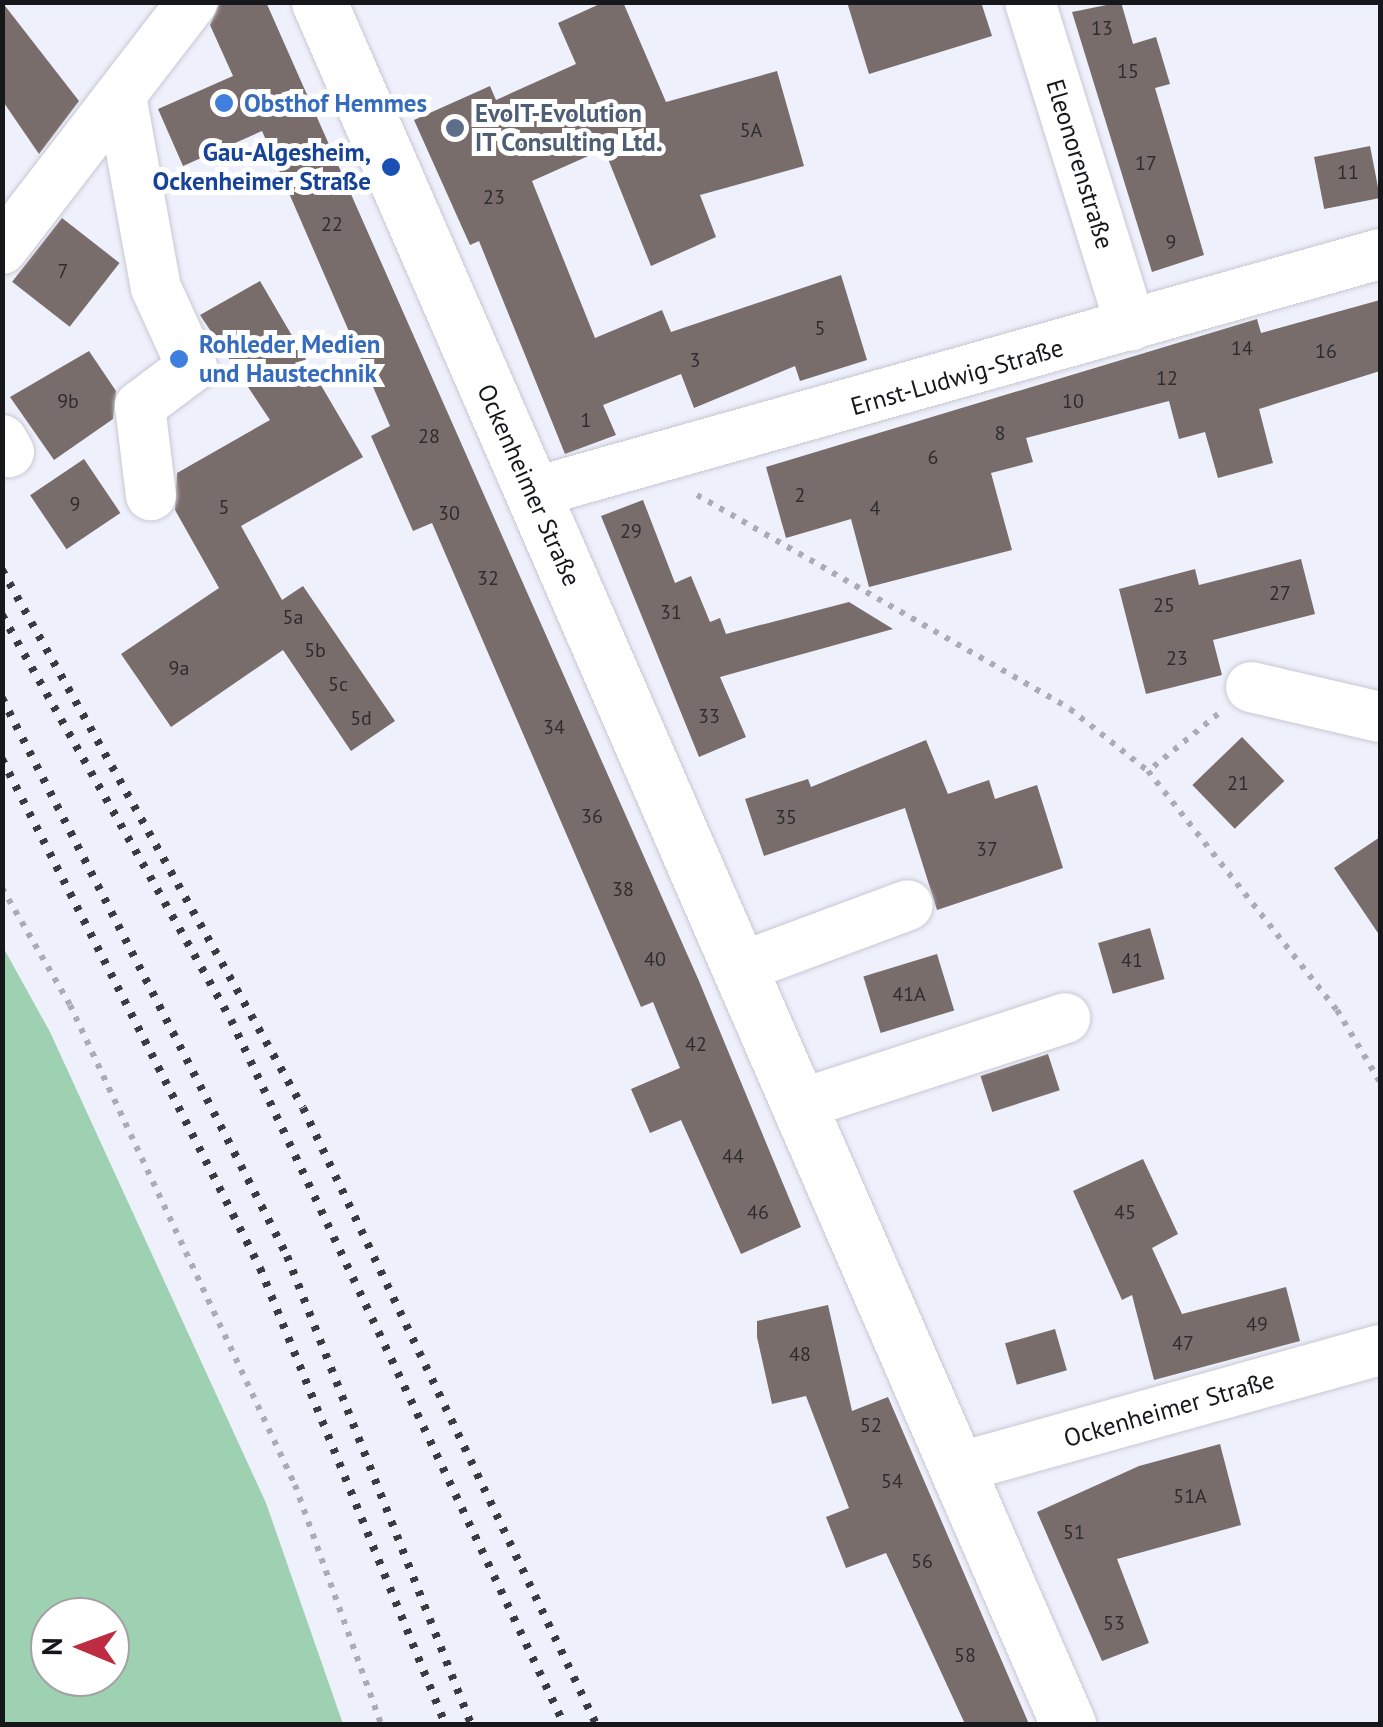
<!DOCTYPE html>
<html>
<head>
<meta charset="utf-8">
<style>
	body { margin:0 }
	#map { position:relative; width:1383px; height:1727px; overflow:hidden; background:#eef0fb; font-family:"PT Sans",sans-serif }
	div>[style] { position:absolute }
	.green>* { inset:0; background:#9ed1b2 }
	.building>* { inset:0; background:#796d6b; transform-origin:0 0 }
	.path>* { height:6px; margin-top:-3px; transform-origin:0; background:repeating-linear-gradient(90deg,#aaabb4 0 5px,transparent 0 13px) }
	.roads { filter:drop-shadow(0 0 2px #c7c8d4) drop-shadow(0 0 2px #c7c8d4) }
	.minor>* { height:50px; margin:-25px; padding:0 25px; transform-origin:25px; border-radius:25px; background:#fff }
	.major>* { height:55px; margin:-27.5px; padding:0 27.5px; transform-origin:27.5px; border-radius:27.5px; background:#fff }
	.rail>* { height:8px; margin-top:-4px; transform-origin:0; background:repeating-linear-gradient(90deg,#393b40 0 5px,transparent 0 15px) }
	.dots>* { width:28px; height:28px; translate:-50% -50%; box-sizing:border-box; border:5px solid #fff; border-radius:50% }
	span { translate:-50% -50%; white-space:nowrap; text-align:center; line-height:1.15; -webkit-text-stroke:10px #fff; paint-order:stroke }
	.number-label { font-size:20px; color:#2f2c2f }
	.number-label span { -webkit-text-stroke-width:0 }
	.shop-label { font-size:25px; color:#366cbe; font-weight:700 }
	.left { translate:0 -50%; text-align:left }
	.service-label { font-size:25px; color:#4e5e75; font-weight:700 }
	.transit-label { font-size:25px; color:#164399; font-weight:700 }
	.right { translate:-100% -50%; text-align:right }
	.street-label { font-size:25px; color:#16171b }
	.frame { position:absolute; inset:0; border:5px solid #16171b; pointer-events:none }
	.north { position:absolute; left:30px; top:1597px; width:100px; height:100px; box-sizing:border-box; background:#fff; border:2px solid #a2a2a4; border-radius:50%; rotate:271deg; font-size:28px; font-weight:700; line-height:40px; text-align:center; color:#16171b }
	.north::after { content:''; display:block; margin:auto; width:35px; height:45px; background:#bd2c40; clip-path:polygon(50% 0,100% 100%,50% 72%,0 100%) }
</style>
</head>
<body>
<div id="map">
	<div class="green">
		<i style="clip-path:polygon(evenodd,3px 947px,50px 1032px,266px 1503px,343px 1724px,3px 1724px,3px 947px,50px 1617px,110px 1617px,110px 1677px,50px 1677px,50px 1617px)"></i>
	</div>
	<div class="building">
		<i style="clip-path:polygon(2px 2px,79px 101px,39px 154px,2px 100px)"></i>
		<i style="clip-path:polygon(220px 2px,266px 2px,699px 981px,801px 1227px,741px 1254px,681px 1120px,650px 1133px,631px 1089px,680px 1068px,653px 1002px,641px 1007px,432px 523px,413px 531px,371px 436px,390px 426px,262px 131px,183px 166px,158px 109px,233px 76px,210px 25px)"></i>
		<i style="clip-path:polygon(604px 2px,623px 2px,666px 102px,777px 71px,804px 166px,700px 195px,716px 237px,651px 266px,604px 149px,532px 181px,595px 338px,662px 310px,671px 332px,841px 275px,867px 360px,800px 381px,795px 366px,694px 408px,681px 374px,603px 405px,616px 435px,565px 454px,479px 241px,470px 245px,414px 120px,490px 86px,496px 100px,576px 64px,558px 23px)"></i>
		<i style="clip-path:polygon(847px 2px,981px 2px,992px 36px,869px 74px)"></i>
		<i style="clip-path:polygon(1121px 2px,1133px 44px,1156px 37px,1170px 84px,1155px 88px,1204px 255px,1152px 272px,1072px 12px)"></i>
		<i style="left:1370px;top:146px;width:53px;height:57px;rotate:79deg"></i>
		<i style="left:62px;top:218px;width:73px;height:81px;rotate:38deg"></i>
		<i style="clip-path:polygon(260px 281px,363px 457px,241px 526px,282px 600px,303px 586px,395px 721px,351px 751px,283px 650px,171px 727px,121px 654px,219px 588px,175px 510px,177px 473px,270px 420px,200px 315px)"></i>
		<i style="clip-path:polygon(1380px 300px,1380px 371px,1259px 409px,1273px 463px,1218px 478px,1205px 432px,1179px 439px,1169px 401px,1026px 438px,1033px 462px,991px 473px,1012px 550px,869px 587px,851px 519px,786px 538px,766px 467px,1257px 319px,1261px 333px)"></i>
		<i style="clip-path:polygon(89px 351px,116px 391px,113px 419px,54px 460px,10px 397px)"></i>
		<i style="left:84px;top:459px;width:65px;height:65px;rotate:56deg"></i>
		<i style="clip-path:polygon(643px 500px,675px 583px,691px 576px,710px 622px,720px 618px,726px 634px,849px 602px,893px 629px,720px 677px,746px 737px,699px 757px,601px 516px)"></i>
		<i style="clip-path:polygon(1301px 559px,1315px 614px,1213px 640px,1222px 675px,1146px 694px,1119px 589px,1195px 569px,1199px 585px)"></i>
		<i style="left:1242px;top:737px;width:61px;height:69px;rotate:46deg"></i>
		<i style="clip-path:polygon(926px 740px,948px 794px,989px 780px,995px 799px,1037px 785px,1063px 868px,937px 910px,905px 808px,764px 856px,745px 799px,808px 779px,811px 787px)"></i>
		<i style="clip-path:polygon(1380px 837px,1380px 936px,1334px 868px)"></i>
		<i style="left:1150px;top:928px;width:53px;height:54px;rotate:74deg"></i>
		<i style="left:937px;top:954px;width:59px;height:77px;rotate:73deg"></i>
		<i style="left:1048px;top:1054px;width:38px;height:71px;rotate:72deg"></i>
		<i style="clip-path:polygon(1143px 1159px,1178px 1234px,1152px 1248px,1182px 1314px,1286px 1287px,1300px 1341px,1154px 1380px,1132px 1295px,1122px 1300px,1073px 1191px)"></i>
		<i style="clip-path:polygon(828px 1305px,852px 1411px,888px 1397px,1029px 1724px,965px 1724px,886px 1553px,846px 1568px,826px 1517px,849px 1508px,806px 1396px,772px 1404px,757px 1337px,757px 1321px)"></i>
		<i style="left:1055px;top:1329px;width:43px;height:52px;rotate:74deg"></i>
		<i style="clip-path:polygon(1220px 1444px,1241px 1525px,1117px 1559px,1149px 1643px,1102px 1661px,1037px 1512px,1139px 1466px)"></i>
	</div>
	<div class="path">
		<i style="left:697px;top:495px;width:430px;rotate:29.8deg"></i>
		<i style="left:1070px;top:709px;width:100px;rotate:38.5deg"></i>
		<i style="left:1218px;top:714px;width:90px;rotate:140.8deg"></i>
		<i style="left:1148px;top:771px;width:305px;rotate:51.7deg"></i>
		<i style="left:1337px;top:1010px;width:84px;rotate:59.2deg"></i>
		<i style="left:2px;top:888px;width:135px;rotate:59.8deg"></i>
		<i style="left:70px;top:1005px;width:530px;rotate:64.89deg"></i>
		<i style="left:295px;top:1485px;width:254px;rotate:70.2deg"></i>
	</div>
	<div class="roads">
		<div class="minor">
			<i style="left:1030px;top:2px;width:339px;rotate:72.7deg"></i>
			<i style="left:121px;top:96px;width:195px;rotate:79.7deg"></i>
			<i style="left:156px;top:288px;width:87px;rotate:65.5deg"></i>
			<i style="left:192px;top:367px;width:65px;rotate:143.1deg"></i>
			<i style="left:140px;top:406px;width:90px;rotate:83deg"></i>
			<i style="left:2px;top:249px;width:312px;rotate:-52.4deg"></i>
			<i style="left:2px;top:440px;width:14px;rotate:60deg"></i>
			<i style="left:532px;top:493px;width:881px;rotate:-15.74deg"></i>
			<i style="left:1251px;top:687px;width:132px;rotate:13.1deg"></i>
			<i style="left:739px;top:968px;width:180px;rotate:-20.4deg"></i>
			<i style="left:798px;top:1105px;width:281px;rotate:-18deg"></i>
			<i style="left:957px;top:1468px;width:439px;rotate:-15.6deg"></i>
		</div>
		<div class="major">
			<i style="left:319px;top:2px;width:1878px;rotate:66.49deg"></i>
		</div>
	</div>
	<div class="rail">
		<i style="left:2px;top:570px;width:616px;rotate:60.77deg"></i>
		<i style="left:303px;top:1108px;width:682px;rotate:64.56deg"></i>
		<i style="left:2px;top:615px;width:465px;rotate:60.5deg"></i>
		<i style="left:231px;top:1020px;width:779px;rotate:64.69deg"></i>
		<i style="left:2px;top:698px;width:627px;rotate:62.94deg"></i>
		<i style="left:287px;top:1256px;width:503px;rotate:68.54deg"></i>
		<i style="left:2px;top:759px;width:571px;rotate:63.12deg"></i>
		<i style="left:260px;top:1268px;width:492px;rotate:67.9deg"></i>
	</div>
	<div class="dots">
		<i style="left:224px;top:103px;background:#3f7fe0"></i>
		<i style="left:455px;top:128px;background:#5c6f8a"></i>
		<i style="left:391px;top:167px;background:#1a4fb4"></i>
		<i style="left:179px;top:359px;background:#3f7fe0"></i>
	</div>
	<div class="number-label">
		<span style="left:1102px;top:28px">13</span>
		<span style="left:1128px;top:71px">15</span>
		<span style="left:751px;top:130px">5A</span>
		<span style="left:1146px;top:163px">17</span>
		<span style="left:1348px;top:172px">11</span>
		<span style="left:494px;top:197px">23</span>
		<span style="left:332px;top:224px">22</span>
		<span style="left:1171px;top:242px">9</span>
		<span style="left:63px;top:271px">7</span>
		<span style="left:820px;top:328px">5</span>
		<span style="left:1242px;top:348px">14</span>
		<span style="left:1326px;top:351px">16</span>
		<span style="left:695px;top:360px">3</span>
		<span style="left:1167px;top:378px">12</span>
		<span style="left:68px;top:401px">9b</span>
		<span style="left:1073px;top:401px">10</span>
		<span style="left:586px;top:420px">1</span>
		<span style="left:1000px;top:433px">8</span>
		<span style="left:429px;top:436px">28</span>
		<span style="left:933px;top:457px">6</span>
		<span style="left:800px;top:495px">2</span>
		<span style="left:75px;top:504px">9</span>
		<span style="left:224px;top:507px">5</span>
		<span style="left:875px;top:508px">4</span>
		<span style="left:449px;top:513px">30</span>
		<span style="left:631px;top:531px">29</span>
		<span style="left:488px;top:578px">32</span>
		<span style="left:1280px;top:593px">27</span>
		<span style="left:1164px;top:605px">25</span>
		<span style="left:671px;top:612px">31</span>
		<span style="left:293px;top:617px">5a</span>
		<span style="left:315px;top:650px">5b</span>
		<span style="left:1177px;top:658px">23</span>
		<span style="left:179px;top:668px">9a</span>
		<span style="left:338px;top:684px">5c</span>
		<span style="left:709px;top:716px">33</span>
		<span style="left:361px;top:718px">5d</span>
		<span style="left:554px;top:727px">34</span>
		<span style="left:1238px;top:783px">21</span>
		<span style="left:592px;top:816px">36</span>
		<span style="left:786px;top:817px">35</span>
		<span style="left:987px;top:849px">37</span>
		<span style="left:623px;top:889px">38</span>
		<span style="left:655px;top:959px">40</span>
		<span style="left:1132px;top:960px">41</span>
		<span style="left:909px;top:994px">41A</span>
		<span style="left:696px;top:1044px">42</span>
		<span style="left:733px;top:1156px">44</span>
		<span style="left:758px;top:1212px">46</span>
		<span style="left:1125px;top:1212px">45</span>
		<span style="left:1257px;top:1324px">49</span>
		<span style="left:1183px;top:1343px">47</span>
		<span style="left:800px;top:1354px">48</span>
		<span style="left:871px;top:1425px">52</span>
		<span style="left:892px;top:1481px">54</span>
		<span style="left:1190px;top:1496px">51A</span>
		<span style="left:1074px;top:1532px">51</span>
		<span style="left:922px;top:1561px">56</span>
		<span style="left:1114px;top:1623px">53</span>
		<span style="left:965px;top:1655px">58</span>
	</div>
	<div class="shop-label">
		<span class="left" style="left:244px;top:103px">Obsthof Hemmes</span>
		<span class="left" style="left:199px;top:359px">Rohleder Medien<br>und Haustechnik</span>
	</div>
	<div class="service-label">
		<span class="left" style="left:475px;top:128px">EvoIT-Evolution<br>IT Consulting Ltd.</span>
	</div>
	<div class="transit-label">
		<span class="right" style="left:371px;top:167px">Gau-Algesheim,<br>Ockenheimer Straße</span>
	</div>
	<div class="street-label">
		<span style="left:1080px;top:164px;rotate:73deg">Eleonorenstraße</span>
		<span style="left:957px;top:377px;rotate:-16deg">Ernst-Ludwig-Straße</span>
		<span style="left:529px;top:485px;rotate:66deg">Ockenheimer Straße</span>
		<span style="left:1169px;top:1409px;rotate:-16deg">Ockenheimer Straße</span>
	</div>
	<div class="frame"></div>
	<div class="north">N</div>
</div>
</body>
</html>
